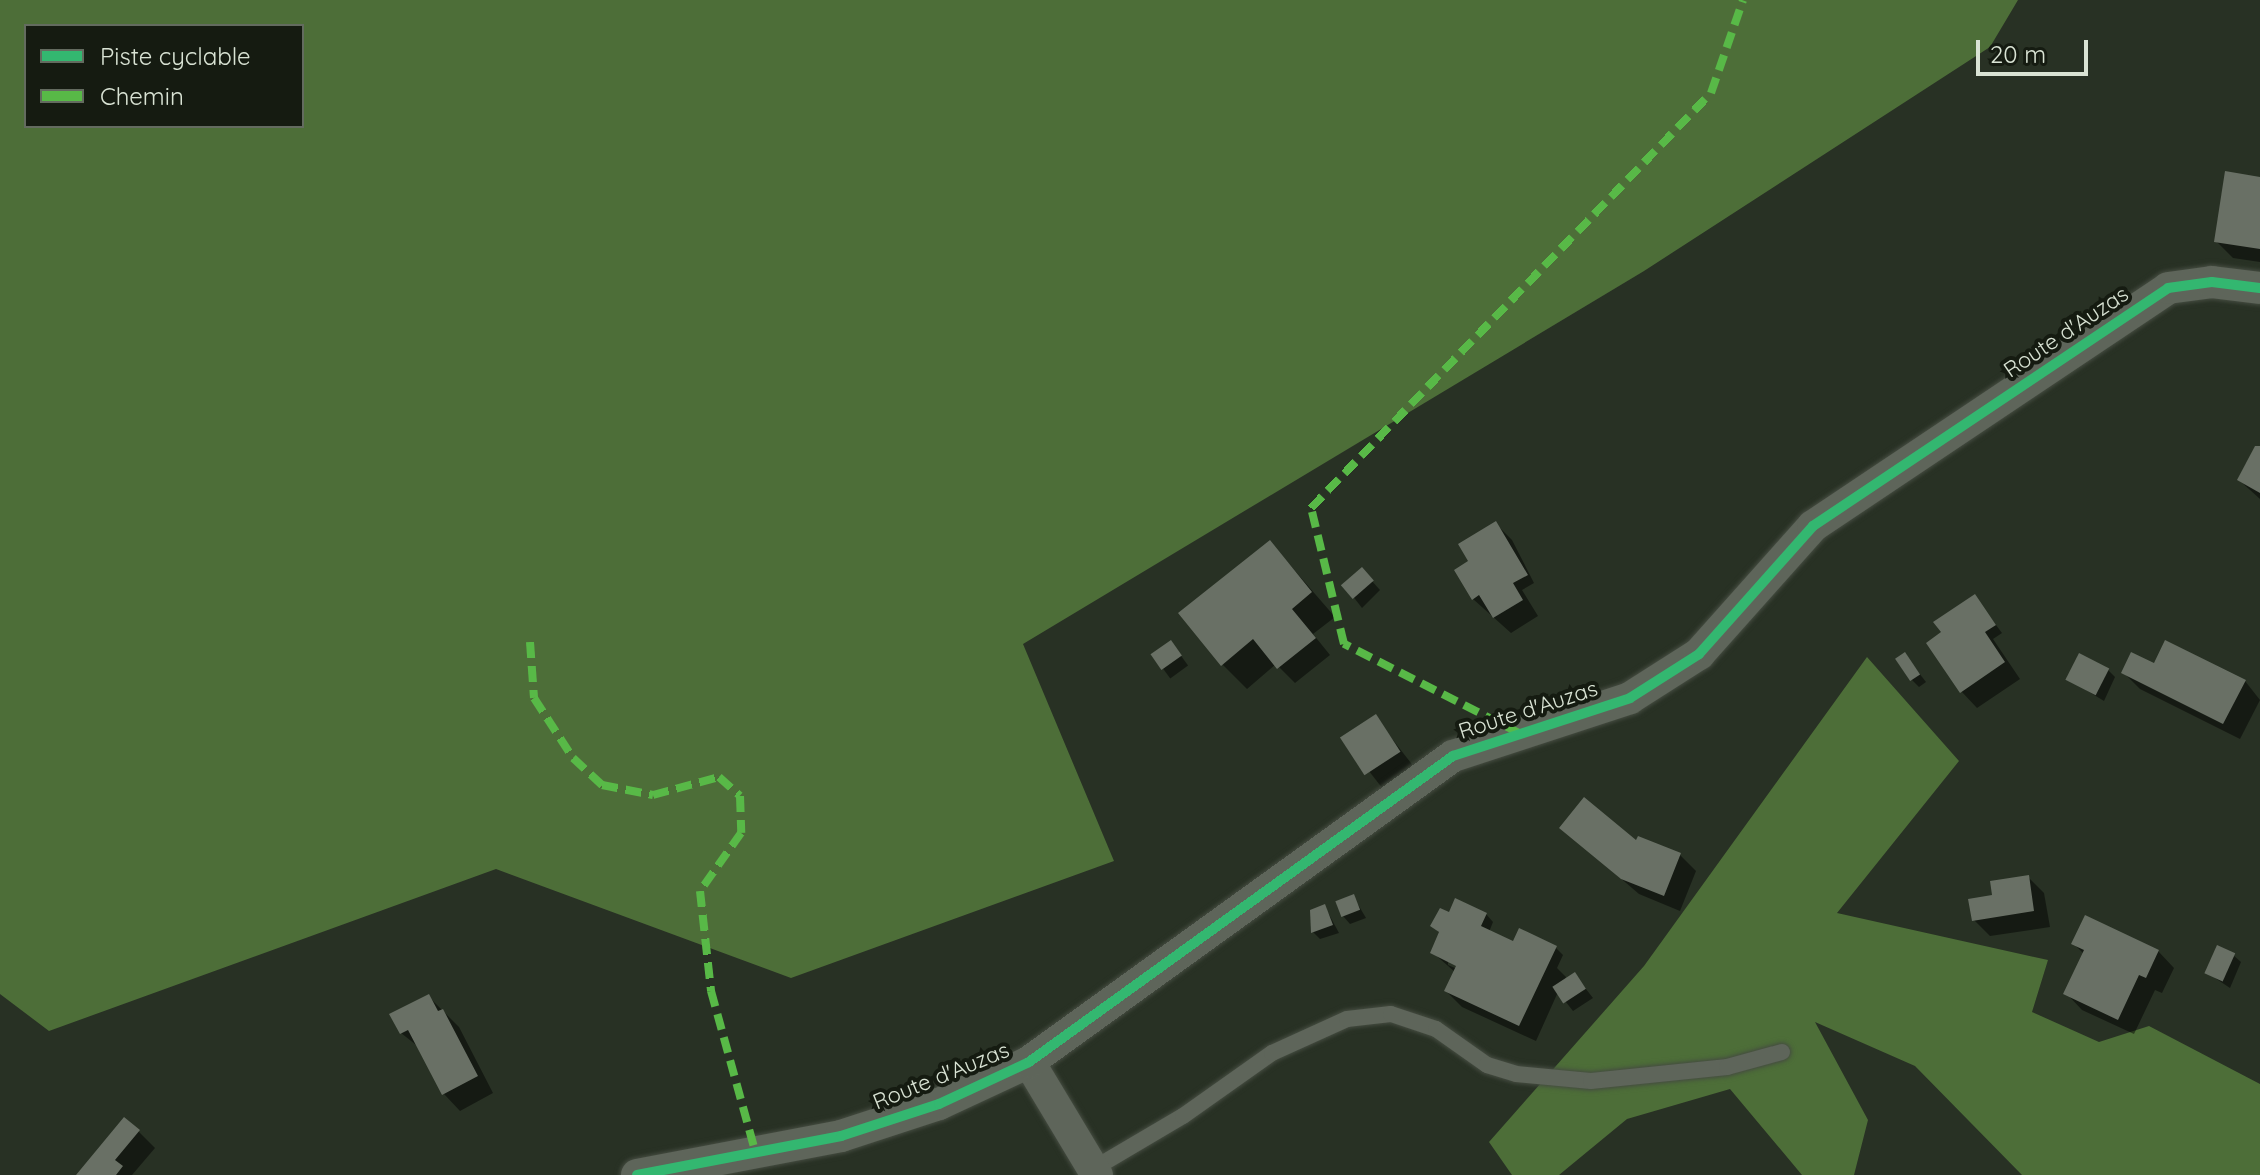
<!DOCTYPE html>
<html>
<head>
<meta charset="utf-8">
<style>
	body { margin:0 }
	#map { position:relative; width:2260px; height:1175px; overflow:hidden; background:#283124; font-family:Quicksand,sans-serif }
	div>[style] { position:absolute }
	.forest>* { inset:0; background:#4d6e38 }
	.shadow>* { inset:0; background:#0007; transform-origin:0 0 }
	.building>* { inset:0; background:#697065; transform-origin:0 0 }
	.roads { filter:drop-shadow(0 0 2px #454c41) drop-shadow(0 0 2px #454c41) }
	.service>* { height:16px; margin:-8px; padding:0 8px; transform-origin:8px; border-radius:8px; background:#5e655a }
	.minor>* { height:32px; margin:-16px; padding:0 16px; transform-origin:16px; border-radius:16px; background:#5e655a }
	.quiet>* { height:8px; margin-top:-4px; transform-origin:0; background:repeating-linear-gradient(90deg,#58b947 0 16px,transparent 0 24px) }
	.cycleway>* { height:10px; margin:-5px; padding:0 5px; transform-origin:5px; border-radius:5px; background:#33b770 }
	span { translate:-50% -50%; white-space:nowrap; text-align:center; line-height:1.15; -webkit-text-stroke:8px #151b11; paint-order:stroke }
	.street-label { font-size:22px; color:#d9e3d4 }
	.legend { position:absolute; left:24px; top:24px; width:280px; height:104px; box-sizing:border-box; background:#151b11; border:2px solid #636b5f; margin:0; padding:10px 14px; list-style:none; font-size:24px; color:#d9e3d4 }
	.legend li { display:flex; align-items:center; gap:16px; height:40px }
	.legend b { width:40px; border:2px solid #636b5f }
	.scale { position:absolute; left:1976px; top:40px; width:112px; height:36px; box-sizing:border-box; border:4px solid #d9e3d4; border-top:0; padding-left:10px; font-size:24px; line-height:28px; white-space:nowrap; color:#d9e3d4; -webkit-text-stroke:6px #151b11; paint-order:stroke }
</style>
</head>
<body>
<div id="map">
	<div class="forest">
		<i style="clip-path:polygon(evenodd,0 0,2018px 0,1990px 47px,1644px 271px,1023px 644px,1114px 861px,791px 978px,496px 869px,49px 1031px,0 994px,0 0,302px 26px,302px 126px,26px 126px,26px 26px,302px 26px)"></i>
		<i style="clip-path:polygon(1867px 657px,1959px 761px,1837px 913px,2048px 960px,2032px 1012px,2099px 1042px,2149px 1026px,2260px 1084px,2260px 1175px,2022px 1175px,1915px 1066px,1815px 1022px,1868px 1120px,1854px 1175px,1802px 1175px,1730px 1089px,1627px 1119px,1559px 1175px,1512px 1175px,1489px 1142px,1644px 966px)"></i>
	</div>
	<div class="shadow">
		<i style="clip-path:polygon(2260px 179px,2260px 262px,2233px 258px,2216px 241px)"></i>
		<i style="clip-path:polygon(2260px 448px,2260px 499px,2239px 480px)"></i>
		<i style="clip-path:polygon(1496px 524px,1512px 540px,1534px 583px,1522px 590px,1538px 616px,1511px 633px,1473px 599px,1456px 571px,1471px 562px)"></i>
		<i style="clip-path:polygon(1270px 542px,1335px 617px,1313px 634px,1330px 655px,1295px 683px,1276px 664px,1247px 689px,1223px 665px)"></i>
		<i style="clip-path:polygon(1362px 570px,1380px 590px,1362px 608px,1345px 586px)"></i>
		<i style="clip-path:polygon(1975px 597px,2002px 633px,1993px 639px,2020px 679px,1977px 708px,1961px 691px,1943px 633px)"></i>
		<i style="left:1171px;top:642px;width:29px;height:22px;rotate:54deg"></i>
		<i style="clip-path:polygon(1905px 655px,1926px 682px,1919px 687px,1911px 679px)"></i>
		<i style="clip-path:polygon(2162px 669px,2245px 681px,2260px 700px,2240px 739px,2140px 689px,2123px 672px)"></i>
		<i style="clip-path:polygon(2108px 670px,2115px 677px,2104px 701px,2068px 679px)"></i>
		<i style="left:1375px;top:717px;width:66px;height:38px;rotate:52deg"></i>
		<i style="clip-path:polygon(1561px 827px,1680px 855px,1696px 871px,1680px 911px,1639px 894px)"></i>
		<i style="clip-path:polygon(2028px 877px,2044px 893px,2050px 927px,1990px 936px,1974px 920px)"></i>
		<i style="clip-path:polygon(1353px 896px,1366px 918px,1350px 924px,1343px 916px)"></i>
		<i style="clip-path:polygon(1325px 907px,1339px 933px,1320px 939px,1313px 932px)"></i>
		<i style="clip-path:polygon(evenodd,1486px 914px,1493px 922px,1489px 932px,1521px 948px,1556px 948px,1563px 955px,1557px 968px,1566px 977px,1563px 983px,1575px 975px,1593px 998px,1573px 1011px,1558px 992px,1536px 1041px,1462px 1007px,1446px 991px,1455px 972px,1432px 952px,1441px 934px,1433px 926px,1486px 914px,1448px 960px,1466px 969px,1464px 972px,1448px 965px,1448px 960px)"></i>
		<i style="clip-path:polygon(2074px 944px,2158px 951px,2174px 968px,2162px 993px,2155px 990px,2134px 1034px,2082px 1010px,2066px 993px,2084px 954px)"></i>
		<i style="clip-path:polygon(2233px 955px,2241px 962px,2230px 988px,2206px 972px)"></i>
		<i style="clip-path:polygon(428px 996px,459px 1027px,493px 1093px,460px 1111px,444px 1094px,420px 1048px,401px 1033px)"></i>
		<i style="clip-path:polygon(138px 1131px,155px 1148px,132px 1175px,78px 1175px)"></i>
	</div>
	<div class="building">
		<i style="clip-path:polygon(2225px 171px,2260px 177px,2260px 249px,2214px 242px)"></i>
		<i style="clip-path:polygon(2255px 446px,2260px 446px,2260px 493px,2237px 480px)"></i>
		<i style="clip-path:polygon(1496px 521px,1528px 575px,1513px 583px,1523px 600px,1493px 618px,1479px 595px,1472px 600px,1454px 570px,1468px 561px,1458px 544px)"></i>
		<i style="clip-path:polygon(1270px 540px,1312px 592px,1292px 609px,1316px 638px,1277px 669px,1253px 639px,1221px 666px,1178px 613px)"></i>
		<i style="left:1362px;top:567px;width:18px;height:28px;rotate:49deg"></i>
		<i style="clip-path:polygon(1975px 594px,1996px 625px,1985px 632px,2005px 662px,1960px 693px,1926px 643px,1941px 632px,1933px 622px)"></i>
		<i style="left:1171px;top:640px;width:19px;height:25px;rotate:55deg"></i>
		<i style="clip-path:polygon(2165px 640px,2246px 680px,2223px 724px,2121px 673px,2131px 652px,2154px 663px)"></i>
		<i style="left:1905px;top:652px;width:27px;height:12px;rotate:56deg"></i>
		<i style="left:2079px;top:653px;width:34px;height:30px;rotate:27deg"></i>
		<i style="left:1376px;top:714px;width:45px;height:43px;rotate:57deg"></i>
		<i style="clip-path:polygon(1584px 797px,1636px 840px,1638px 836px,1681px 853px,1664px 896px,1621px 879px,1559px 828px)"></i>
		<i style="clip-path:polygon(2029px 875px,2034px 911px,1972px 921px,1968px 899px,1992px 895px,1990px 881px)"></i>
		<i style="left:1354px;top:894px;width:17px;height:20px;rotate:69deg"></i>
		<i style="clip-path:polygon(1455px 898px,1487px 913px,1481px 926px,1513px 941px,1519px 928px,1557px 946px,1519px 1026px,1444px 991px,1456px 966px,1430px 953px,1439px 932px,1430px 926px,1440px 908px,1449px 912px)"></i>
		<i style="clip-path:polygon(1325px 904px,1333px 925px,1311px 933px,1310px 910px)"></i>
		<i style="clip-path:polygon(2085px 915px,2159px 950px,2146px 978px,2139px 975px,2118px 1020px,2063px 994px,2084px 950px,2071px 944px)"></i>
		<i style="left:2217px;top:945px;width:20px;height:31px;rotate:24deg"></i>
		<i style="left:1575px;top:972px;width:20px;height:27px;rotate:57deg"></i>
		<i style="clip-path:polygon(429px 994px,438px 1011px,443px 1009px,478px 1076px,442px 1095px,408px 1030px,400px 1034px,389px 1014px)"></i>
		<i style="clip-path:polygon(124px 1117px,140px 1130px,115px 1160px,123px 1166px,116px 1175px,76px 1175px)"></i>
	</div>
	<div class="roads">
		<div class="service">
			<i style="left:1093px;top:1169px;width:104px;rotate:-30.5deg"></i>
			<i style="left:1183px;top:1116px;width:109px;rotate:-35.3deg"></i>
			<i style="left:1272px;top:1053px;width:82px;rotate:-24.4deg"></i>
			<i style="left:1347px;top:1019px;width:44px;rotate:-6.5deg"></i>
			<i style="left:1391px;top:1014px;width:47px;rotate:18.4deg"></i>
			<i style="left:1436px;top:1029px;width:62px;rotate:35.2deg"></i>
			<i style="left:1487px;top:1065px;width:30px;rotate:17deg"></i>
			<i style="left:1516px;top:1074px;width:75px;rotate:5.3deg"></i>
			<i style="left:1591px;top:1081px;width:137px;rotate:-5.9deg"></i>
			<i style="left:1727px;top:1067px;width:57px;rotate:-15.3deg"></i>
		</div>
		<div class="minor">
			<i style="left:1029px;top:1062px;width:132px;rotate:59deg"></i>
			<i style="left:637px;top:1175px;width:208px;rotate:-10.8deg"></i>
			<i style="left:841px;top:1136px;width:103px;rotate:-18.1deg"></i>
			<i style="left:939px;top:1104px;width:99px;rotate:-25deg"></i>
			<i style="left:1029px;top:1062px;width:523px;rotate:-35.82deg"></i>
			<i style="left:1453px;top:756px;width:186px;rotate:-18.1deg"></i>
			<i style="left:1630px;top:698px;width:82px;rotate:-32.5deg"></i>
			<i style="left:1699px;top:654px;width:171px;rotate:-48.3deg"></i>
			<i style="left:1813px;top:526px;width:427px;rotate:-33.8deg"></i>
			<i style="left:2168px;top:288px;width:44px;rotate:-7.8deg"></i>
			<i style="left:2212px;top:282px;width:48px;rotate:7.1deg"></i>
		</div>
	</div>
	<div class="quiet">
		<i style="left:530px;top:642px;width:56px;rotate:85.9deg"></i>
		<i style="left:534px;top:698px;width:72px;rotate:57deg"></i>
		<i style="left:573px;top:758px;width:40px;rotate:43deg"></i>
		<i style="left:602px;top:785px;width:52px;rotate:11.1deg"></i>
		<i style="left:653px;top:795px;width:68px;rotate:-15.3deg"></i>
		<i style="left:719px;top:777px;width:28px;rotate:42deg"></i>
		<i style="left:740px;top:796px;width:37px;rotate:88deg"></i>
		<i style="left:741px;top:833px;width:71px;rotate:125.3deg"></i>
		<i style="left:700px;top:891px;width:101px;rotate:83.7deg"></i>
		<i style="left:711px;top:991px;width:166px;rotate:74.6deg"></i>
		<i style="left:1521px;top:734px;width:199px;rotate:-153deg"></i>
		<i style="left:1344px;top:644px;width:140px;rotate:-103.6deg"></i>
		<i style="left:1311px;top:508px;width:576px;rotate:-46.05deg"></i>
		<i style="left:1711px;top:93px;width:98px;rotate:-71deg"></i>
	</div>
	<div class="cycleway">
		<i style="left:637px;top:1175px;width:208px;rotate:-10.8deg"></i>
		<i style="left:841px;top:1136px;width:103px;rotate:-18.1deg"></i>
		<i style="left:939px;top:1104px;width:99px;rotate:-25deg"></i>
		<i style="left:1029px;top:1062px;width:523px;rotate:-35.82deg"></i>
		<i style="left:1453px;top:756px;width:186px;rotate:-18.1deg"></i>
		<i style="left:1630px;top:698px;width:82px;rotate:-32.5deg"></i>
		<i style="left:1699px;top:654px;width:171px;rotate:-48.3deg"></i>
		<i style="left:1813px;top:526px;width:427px;rotate:-33.8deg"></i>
		<i style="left:2168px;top:288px;width:44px;rotate:-7.8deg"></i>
		<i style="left:2212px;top:282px;width:48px;rotate:7.1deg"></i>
	</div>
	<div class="street-label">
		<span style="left:2066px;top:332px;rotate:-34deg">Route d'Auzas</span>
		<span style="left:1528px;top:710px;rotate:-18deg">Route d'Auzas</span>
		<span style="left:941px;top:1076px;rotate:-22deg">Route d'Auzas</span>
	</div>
	<ul class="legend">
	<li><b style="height:10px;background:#33b770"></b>Piste cyclable</li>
	<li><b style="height:10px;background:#58b947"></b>Chemin</li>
	</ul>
	<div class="scale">20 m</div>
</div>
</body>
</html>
